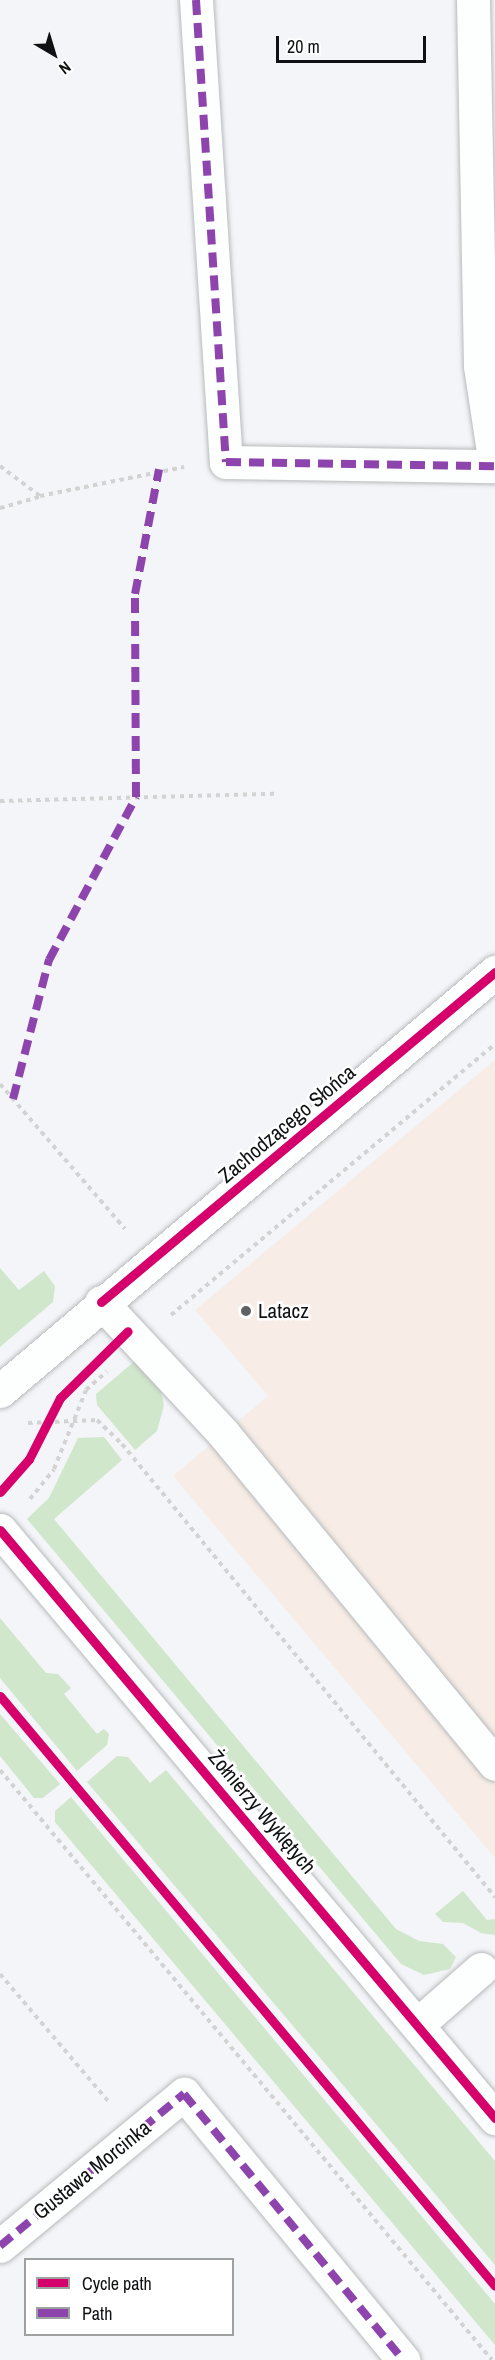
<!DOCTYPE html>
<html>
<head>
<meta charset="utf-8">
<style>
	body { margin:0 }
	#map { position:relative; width:495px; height:2360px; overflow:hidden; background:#f3f5f8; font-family:"Archivo Narrow",sans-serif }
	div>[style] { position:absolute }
	.education>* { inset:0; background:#f7ede6 }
	.green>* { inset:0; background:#d0e7cc }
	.path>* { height:4px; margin-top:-2px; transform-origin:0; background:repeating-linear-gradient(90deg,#d3d3d3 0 4.5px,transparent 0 9px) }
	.roads { filter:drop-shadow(0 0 2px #b8babc) drop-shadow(0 0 2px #b8babc) }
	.minor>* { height:33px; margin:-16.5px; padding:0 16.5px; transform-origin:16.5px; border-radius:16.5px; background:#fdfefe }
	.quiet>* { height:8px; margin-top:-4px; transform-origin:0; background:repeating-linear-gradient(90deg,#8e44ad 0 15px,transparent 0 23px) }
	.cycleway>* { height:9px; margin:-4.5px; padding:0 4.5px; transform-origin:4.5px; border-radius:4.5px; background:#d6006c }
	.dots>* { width:16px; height:16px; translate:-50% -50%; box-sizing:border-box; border:3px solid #fff; border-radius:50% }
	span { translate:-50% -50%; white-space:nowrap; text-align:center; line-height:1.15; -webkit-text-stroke:5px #fff; paint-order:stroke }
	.street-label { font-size:21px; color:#101113 }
	.poi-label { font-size:21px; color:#101113 }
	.left { translate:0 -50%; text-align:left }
	.legend { position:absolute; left:24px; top:2258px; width:210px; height:78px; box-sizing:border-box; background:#fff; border:2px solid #9fa0a1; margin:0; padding:8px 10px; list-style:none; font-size:18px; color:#101113 }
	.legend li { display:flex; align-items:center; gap:12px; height:30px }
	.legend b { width:30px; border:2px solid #9fa0a1 }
	.north { position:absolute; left:24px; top:24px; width:60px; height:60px; -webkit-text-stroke:4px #fff; paint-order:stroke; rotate:142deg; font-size:16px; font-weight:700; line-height:24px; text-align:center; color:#101113 }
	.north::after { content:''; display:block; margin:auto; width:21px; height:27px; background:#101113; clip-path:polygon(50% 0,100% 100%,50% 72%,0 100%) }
	.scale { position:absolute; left:276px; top:36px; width:150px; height:27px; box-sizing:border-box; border:3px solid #101113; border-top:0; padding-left:8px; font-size:18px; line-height:21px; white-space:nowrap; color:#101113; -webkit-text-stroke:4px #fff; paint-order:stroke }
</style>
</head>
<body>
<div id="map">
	<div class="education">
		<i style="clip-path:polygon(495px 1060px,495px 1858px,173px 1476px,268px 1396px,195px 1310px)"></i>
	</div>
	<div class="green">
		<i style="clip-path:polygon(0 1268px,19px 1290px,44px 1271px,55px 1286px,53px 1302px,0 1347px)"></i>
		<i style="clip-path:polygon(136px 1360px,161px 1392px,164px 1405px,157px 1431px,135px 1450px,97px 1405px,96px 1394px)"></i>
		<i style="clip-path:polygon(104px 1437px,122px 1460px,54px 1519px,396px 1929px,419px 1941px,443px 1944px,456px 1957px,450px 1969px,424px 1975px,401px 1964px,27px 1519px,49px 1498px,78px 1438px)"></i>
		<i style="clip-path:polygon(0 1618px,46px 1673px,58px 1674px,71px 1688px,64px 1694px,97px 1734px,104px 1729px,109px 1734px,107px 1745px,77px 1771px,0 1678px)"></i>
		<i style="clip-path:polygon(0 1714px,60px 1784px,43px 1798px,34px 1798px,0 1756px)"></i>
		<i style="clip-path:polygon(117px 1756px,128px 1757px,150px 1783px,166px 1770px,495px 2161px,495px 2265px,87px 1782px)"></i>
		<i style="clip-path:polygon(71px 1797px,495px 2304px,495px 2345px,55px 1822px,55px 1811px)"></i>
		<i style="clip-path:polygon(463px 1891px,487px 1920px,495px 1919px,495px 1935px,481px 1933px,463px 1923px,443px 1922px,435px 1914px)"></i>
	</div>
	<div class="path">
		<i style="left:0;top:466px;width:50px;rotate:36.9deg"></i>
		<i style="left:40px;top:496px;width:147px;rotate:-11.4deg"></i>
		<i style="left:0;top:508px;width:41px;rotate:-15.8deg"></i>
		<i style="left:0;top:801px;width:275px;rotate:-1.5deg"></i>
		<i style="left:0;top:1084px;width:191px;rotate:49.2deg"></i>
		<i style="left:171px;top:1315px;width:422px;rotate:-39.9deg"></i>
		<i style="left:28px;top:1423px;width:69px;rotate:-2.5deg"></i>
		<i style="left:97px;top:1420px;width:35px;rotate:44deg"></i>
		<i style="left:122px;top:1444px;width:587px;rotate:50.53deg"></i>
		<i style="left:30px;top:1499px;width:38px;rotate:-51deg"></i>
		<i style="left:54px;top:1469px;width:85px;rotate:-67.9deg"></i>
		<i style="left:86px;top:1390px;width:28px;rotate:-42deg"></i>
		<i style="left:0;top:1770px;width:768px;rotate:50.18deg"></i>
		<i style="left:0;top:1974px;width:167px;rotate:49.6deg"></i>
	</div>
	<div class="roads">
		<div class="minor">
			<i style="left:196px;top:0;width:463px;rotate:86.3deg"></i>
			<i style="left:226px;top:462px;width:269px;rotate:0.9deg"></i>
			<i style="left:473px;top:0;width:366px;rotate:88.9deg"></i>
			<i style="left:480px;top:366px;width:100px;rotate:81.4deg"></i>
			<i style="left:101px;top:1302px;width:179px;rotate:47deg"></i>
			<i style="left:223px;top:1433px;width:428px;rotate:50.6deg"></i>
			<i style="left:0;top:1391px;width:649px;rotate:-40.25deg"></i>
			<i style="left:0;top:1530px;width:769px;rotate:49.91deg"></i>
			<i style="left:417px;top:2025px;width:85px;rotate:-41.2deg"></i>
			<i style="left:0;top:2246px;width:239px;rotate:-39.6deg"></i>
			<i style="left:184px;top:2094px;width:345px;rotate:50.5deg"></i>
		</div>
	</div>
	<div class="quiet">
		<i style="left:196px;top:0;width:463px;rotate:86.3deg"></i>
		<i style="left:226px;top:462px;width:269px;rotate:0.9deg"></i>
		<i style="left:13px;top:1099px;width:144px;rotate:-75.5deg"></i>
		<i style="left:49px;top:960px;width:185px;rotate:-61.9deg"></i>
		<i style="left:136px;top:797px;width:203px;rotate:-90.3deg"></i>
		<i style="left:135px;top:594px;width:127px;rotate:-79.1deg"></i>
		<i style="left:0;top:2246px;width:239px;rotate:-39.6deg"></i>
		<i style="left:184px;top:2094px;width:345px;rotate:50.5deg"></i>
	</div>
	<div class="cycleway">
		<i style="left:101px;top:1302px;width:514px;rotate:-39.95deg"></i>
		<i style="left:0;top:1492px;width:44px;rotate:-48.7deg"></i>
		<i style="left:29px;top:1459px;width:68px;rotate:-63.1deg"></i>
		<i style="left:60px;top:1398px;width:95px;rotate:-44.6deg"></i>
		<i style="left:0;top:1530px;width:769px;rotate:49.91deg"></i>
		<i style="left:0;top:1696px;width:770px;rotate:50deg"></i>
	</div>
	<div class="dots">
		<i style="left:246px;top:1311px;background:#5f6163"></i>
	</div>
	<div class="street-label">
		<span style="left:287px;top:1124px;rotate:-40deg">Zachodzącego Słońca</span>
		<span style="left:262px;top:1812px;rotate:50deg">Żołnierzy Wyklętych</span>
		<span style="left:92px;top:2170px;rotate:-39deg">Gustawa Morcinka</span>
	</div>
	<div class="poi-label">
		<span class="left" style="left:258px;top:1311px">Latacz</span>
	</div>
	<ul class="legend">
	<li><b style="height:8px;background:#d6006c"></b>Cycle path</li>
	<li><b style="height:8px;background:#8e44ad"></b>Path</li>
	</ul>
	<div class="north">N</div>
	<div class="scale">20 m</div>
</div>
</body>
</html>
